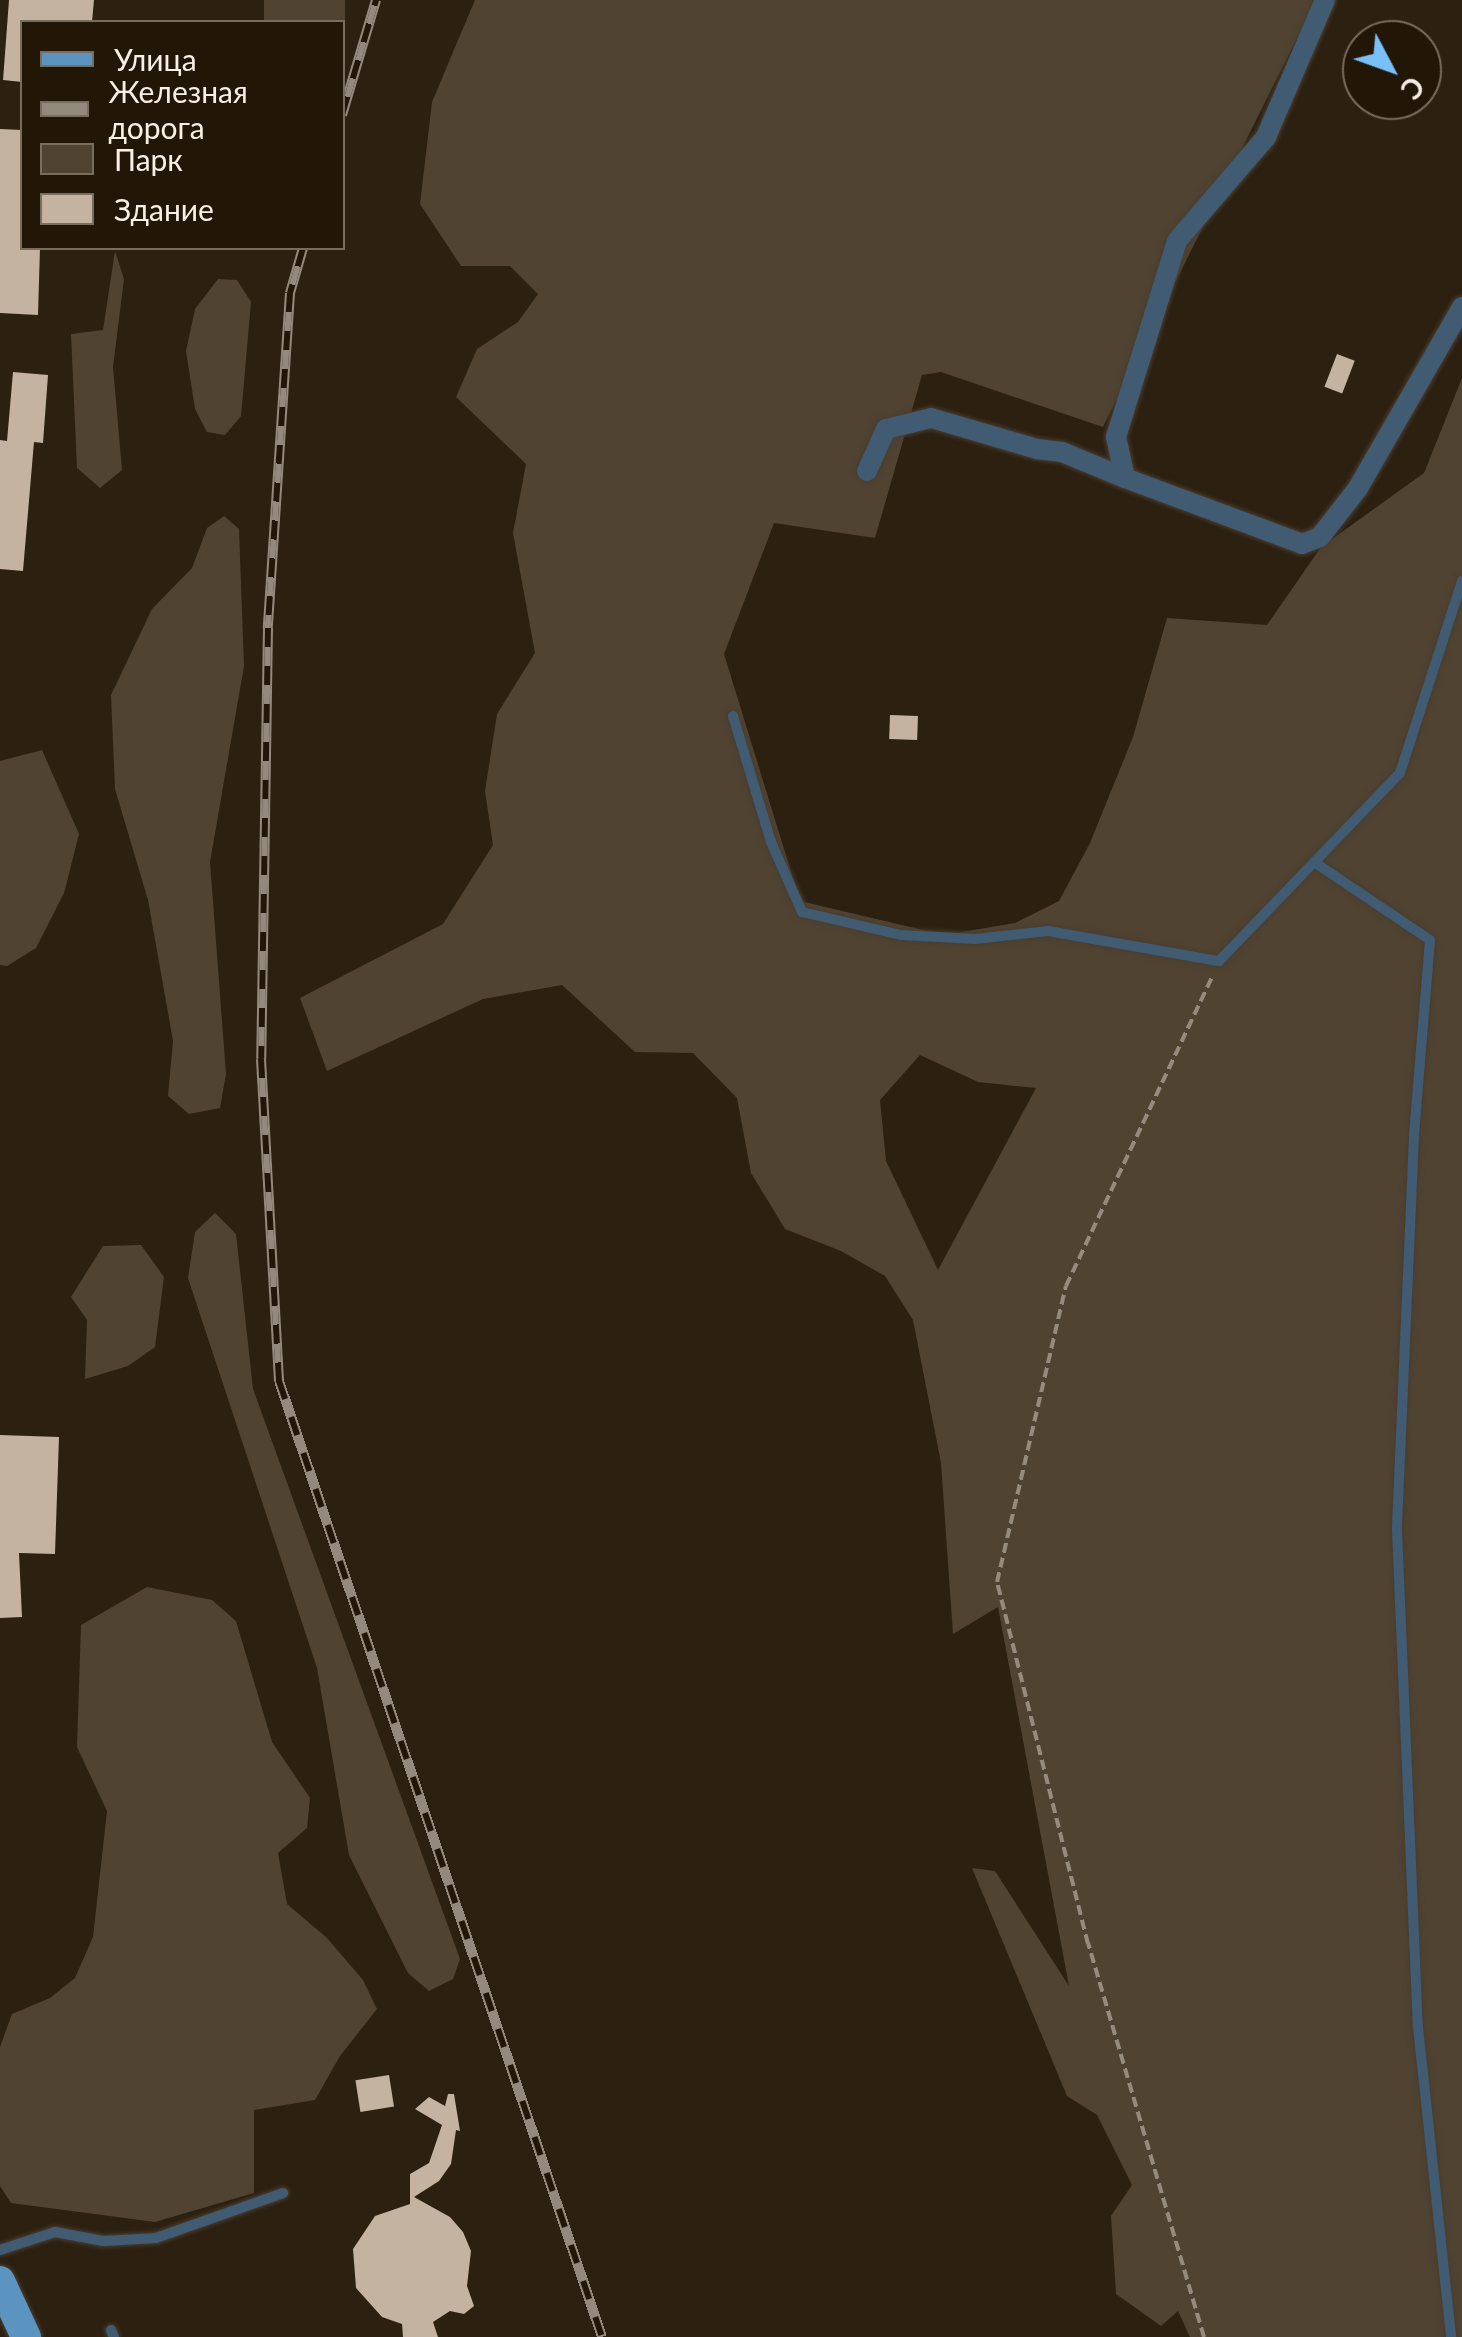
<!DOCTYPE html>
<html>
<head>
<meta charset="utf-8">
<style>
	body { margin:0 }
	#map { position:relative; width:1462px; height:2337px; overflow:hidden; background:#2c2011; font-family:Lato,sans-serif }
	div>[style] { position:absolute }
	.green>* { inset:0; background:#504332; transform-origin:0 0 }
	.building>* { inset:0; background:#c3b3a0; transform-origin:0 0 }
	.path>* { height:4px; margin-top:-2px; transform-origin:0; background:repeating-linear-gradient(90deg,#958b7e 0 10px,transparent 0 15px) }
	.roads { filter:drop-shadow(0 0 2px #493d2f) drop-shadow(0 0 2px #493d2f) }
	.lane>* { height:10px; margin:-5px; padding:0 5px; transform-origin:5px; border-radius:5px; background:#415b72 }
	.street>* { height:20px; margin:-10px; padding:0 10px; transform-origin:10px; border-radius:10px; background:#415b72 }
	.primary>* { height:30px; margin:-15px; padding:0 15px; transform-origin:15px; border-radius:15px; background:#5b93c1 }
	.rail>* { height:10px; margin-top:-5px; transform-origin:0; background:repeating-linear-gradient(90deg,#221707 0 19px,#93897c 0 38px); box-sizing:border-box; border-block:2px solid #93897c }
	span { translate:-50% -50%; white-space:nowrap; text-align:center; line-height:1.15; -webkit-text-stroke:10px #221707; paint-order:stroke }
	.legend { position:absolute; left:20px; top:20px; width:325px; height:230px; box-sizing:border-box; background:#221707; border:2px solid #786e60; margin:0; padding:12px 18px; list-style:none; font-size:30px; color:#f8f0e6 }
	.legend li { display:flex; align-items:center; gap:20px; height:50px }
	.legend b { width:50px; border:2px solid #786e60 }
	.north { position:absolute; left:1342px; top:20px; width:100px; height:100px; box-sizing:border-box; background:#221707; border:2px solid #786e60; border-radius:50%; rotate:131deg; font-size:28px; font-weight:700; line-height:40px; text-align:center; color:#f8f0e6 }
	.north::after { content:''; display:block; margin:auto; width:35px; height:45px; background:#79bff8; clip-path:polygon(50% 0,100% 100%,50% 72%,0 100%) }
</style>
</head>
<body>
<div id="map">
	<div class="green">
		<i style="left:264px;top:0;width:81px;height:22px"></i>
		<i style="clip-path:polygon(evenodd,475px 0,1316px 0,1103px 427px,941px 372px,922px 375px,875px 538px,774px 523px,724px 654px,800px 901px,944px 935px,1015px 923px,1059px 901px,1090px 843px,1133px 737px,1167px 618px,1267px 625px,1321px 547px,1424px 473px,1462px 378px,1462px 2337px,1190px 2337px,1178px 2311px,1161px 2326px,1116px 2294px,1111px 2216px,1132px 2185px,1097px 2115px,1067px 2096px,972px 1868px,995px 1871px,1069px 1986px,998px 1607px,953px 1634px,941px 1463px,913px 1320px,885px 1276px,841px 1251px,785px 1229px,751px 1173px,737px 1098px,693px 1053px,635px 1052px,562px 985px,483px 999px,327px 1071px,300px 998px,443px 924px,493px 845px,485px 791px,497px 714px,535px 653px,513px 533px,526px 464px,456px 397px,477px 349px,518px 322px,538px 294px,510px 266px,461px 266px,420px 204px,432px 102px,475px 0,920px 1055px,978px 1082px,1036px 1088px,938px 1270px,886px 1161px,880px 1100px,920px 1055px)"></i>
		<i style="clip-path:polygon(115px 251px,124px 279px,113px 367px,122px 470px,100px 488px,77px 468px,71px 334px,103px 330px)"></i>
		<i style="clip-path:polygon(218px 279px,237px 280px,251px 302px,241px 416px,225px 435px,207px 432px,195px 409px,186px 351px,195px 309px)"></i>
		<i style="clip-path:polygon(224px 516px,239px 529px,244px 666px,210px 862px,226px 1074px,220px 1108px,189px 1114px,168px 1096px,173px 1041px,148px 900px,115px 789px,111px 695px,152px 609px,192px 568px,207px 528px)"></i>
		<i style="clip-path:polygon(42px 750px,79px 834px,64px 893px,36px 948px,7px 966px,0 965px,0 761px)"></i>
		<i style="clip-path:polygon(215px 1213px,236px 1234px,253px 1389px,460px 1959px,453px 1979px,429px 1991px,408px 1973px,349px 1855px,317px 1668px,188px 1278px,195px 1232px)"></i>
		<i style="clip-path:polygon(141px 1245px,164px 1277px,155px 1347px,128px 1366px,85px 1379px,87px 1320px,71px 1297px,103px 1246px)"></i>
		<i style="clip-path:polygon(147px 1587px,212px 1600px,236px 1621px,272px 1742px,310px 1798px,307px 1828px,278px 1853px,287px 1904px,327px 1938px,363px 1980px,377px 2009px,340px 2056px,315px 2100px,254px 2110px,254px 2193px,155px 2222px,11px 2203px,0 2186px,0 2047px,12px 2014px,50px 1998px,75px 1978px,93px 1937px,107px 1811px,77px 1747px,81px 1625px)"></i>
	</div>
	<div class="building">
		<i style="clip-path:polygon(9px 0,94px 0,92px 22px,22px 22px,22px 82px,3px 80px)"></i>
		<i style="clip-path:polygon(0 129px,22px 130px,22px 248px,40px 248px,38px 315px,0 313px)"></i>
		<i style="left:1337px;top:354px;width:19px;height:35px;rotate:21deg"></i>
		<i style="clip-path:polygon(13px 372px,48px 375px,43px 443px,34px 442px,23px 571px,0 569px,0 440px,7px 441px)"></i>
		<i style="left:890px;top:715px;width:28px;height:24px;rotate:2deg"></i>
		<i style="clip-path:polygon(0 1435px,59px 1437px,55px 1554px,19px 1553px,22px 1617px,0 1618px)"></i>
		<i style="left:389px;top:2075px;width:32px;height:34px;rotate:81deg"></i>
		<i style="clip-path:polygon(448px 2094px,454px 2094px,460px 2131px,456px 2130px,451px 2164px,439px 2181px,414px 2197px,450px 2217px,463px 2232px,471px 2251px,467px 2286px,474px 2306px,464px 2314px,450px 2311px,433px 2322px,438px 2337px,403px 2337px,402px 2324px,382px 2317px,356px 2288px,353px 2249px,375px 2216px,410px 2204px,410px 2174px,429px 2163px,442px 2125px,415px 2109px,429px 2097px,445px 2106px)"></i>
	</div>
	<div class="path">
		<i style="left:1204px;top:2337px;width:410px;rotate:-106.4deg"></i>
		<i style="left:1088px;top:1944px;width:373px;rotate:-104.1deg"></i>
		<i style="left:997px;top:1582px;width:304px;rotate:-76.9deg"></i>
		<i style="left:1066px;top:1286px;width:344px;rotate:-64.7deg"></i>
	</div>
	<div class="roads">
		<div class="lane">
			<i style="left:733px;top:716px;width:132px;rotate:73.2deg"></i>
			<i style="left:771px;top:842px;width:77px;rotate:66.1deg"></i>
			<i style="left:802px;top:912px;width:102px;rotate:13.1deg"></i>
			<i style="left:901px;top:935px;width:74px;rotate:3.1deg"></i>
			<i style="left:975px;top:939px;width:73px;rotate:-6.3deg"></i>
			<i style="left:1048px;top:931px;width:174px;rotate:10deg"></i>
			<i style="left:1219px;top:961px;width:261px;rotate:-46.1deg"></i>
			<i style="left:1400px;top:773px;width:202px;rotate:-72.1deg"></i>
			<i style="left:1314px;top:862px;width:140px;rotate:33.9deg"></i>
			<i style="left:1430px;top:940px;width:197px;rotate:94.7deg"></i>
			<i style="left:1414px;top:1136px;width:394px;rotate:92.5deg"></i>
			<i style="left:1397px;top:1530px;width:497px;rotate:87.6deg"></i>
			<i style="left:1418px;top:2027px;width:312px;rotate:83.9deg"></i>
			<i style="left:0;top:2250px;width:58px;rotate:-18.1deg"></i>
			<i style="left:55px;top:2232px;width:49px;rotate:10.6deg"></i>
			<i style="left:103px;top:2241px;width:53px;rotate:-3.2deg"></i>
			<i style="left:156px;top:2238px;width:135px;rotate:-19.5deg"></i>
			<i style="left:111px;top:2330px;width:8px;rotate:67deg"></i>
		</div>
		<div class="street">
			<i style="left:1325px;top:0;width:149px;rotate:113.3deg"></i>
			<i style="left:1266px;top:137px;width:137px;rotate:130.6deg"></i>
			<i style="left:1177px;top:241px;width:205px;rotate:107.3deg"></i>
			<i style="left:1116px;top:437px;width:42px;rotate:77.6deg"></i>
			<i style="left:1125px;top:478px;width:189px;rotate:20.4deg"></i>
			<i style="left:1302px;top:544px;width:19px;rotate:-21deg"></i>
			<i style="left:1320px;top:537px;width:62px;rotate:-52.2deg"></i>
			<i style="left:1358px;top:488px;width:209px;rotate:-60.1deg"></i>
			<i style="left:867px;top:471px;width:46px;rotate:-65.7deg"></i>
			<i style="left:886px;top:429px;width:46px;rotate:-13.7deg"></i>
			<i style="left:931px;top:418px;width:110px;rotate:16.3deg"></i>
			<i style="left:1037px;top:449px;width:25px;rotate:7deg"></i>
			<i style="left:1062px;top:452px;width:68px;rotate:22.4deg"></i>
		</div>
		<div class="primary">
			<i style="left:0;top:2281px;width:62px;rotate:65.1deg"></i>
		</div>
	</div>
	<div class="rail">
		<i style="left:342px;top:115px;width:120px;rotate:-73.5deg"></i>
		<i style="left:303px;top:248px;width:47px;rotate:106.1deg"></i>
		<i style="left:290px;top:293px;width:336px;rotate:93.8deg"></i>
		<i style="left:268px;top:628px;width:431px;rotate:90.9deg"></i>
		<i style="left:261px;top:1059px;width:323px;rotate:86.8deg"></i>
		<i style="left:279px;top:1381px;width:1009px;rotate:71.33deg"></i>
	</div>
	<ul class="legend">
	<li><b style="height:12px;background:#5b93c1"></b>Улица</li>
	<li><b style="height:12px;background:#93897c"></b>Железная дорога</li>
	<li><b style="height:28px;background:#504332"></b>Парк</li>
	<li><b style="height:28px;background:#c3b3a0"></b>Здание</li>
	</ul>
	<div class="north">С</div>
</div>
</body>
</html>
